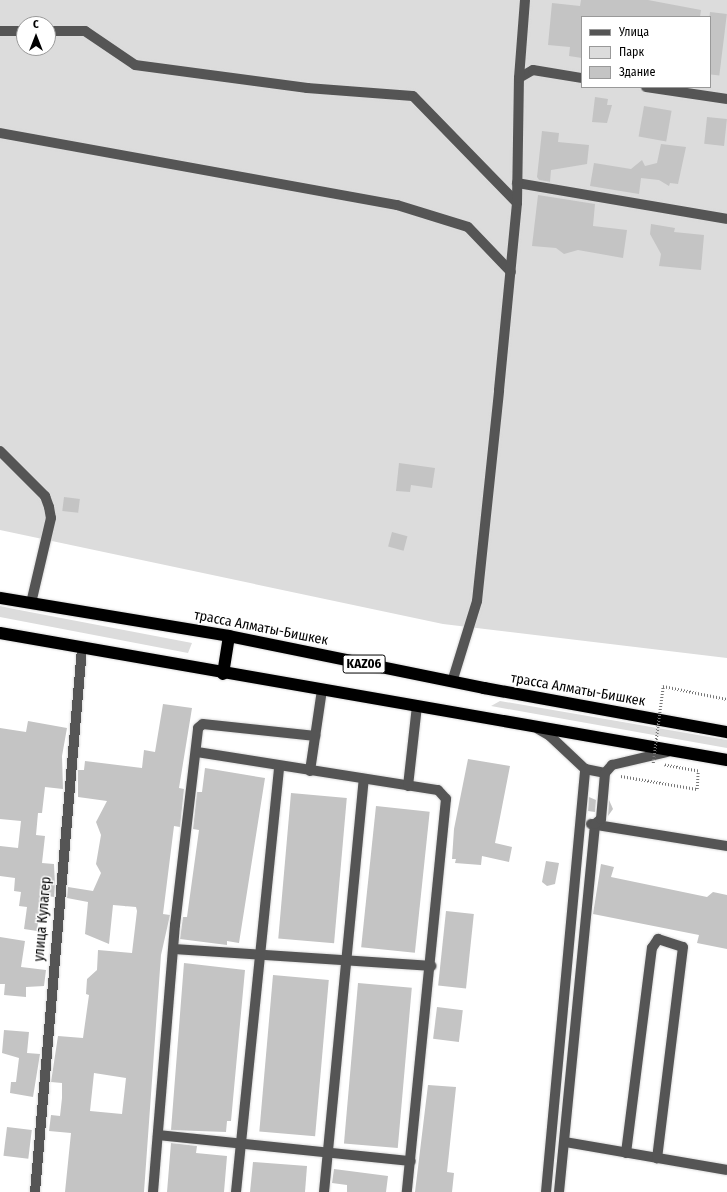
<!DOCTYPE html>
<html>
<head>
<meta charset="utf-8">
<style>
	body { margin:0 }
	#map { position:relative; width:727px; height:1192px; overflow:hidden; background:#fff; font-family:"Fira Sans Condensed",sans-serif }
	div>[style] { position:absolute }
	.green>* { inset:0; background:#dcdcdc }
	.building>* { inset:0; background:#c4c4c4; transform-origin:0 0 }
	.path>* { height:2.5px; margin-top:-1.25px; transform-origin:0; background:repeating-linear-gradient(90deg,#777 0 1px,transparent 0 3px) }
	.roads { filter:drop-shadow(0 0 1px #dbdbdb) drop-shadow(0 0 1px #dbdbdb) }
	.minor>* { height:10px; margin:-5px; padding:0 5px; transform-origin:5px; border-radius:5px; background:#555 }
	.highway>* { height:12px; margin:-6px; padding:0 6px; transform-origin:6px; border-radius:6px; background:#000 }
	.path-bridge>* { height:2.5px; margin-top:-1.25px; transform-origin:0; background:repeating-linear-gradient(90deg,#777 0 1px,transparent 0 3px) }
	span { translate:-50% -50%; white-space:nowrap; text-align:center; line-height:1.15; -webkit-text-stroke:3px #fff; paint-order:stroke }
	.shield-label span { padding:1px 3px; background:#fff; border:1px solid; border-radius:3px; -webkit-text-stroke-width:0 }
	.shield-label { font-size:13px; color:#000; font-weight:700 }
	.street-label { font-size:14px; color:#000 }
	.legend { position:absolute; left:581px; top:16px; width:130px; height:72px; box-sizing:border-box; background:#fff; border:1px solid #999; margin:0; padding:5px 7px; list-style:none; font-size:12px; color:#000 }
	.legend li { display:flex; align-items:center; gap:8px; height:20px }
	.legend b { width:20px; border:1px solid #999 }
	.north { position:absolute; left:16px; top:16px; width:40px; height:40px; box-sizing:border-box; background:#fff; border:1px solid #999; border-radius:50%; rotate:0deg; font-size:11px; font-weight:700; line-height:16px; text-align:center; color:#000 }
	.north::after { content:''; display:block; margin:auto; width:14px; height:18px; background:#000; clip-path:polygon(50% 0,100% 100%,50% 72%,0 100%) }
</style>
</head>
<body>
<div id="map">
	<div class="green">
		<i style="clip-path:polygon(evenodd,0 0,727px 0,727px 658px,443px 624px,0 530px,0 0,582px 17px,710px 17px,710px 87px,582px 87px,582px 17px,0 0,24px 24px,48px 24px,48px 48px,24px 48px,24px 24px)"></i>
		<i style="clip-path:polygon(0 606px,14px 609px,192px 643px,188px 653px,0 617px)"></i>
		<i style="clip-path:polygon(500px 701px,727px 740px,727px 748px,491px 706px)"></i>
	</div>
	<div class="building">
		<i style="clip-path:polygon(581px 0,648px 0,701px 10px,700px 17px,582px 17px,582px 58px,569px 56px,570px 47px,548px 45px,552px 3px,580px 6px)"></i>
		<i style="left:710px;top:12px;width:17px;height:62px;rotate:7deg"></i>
		<i style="clip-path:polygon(595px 97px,608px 99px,607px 105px,612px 105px,607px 123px,592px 122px)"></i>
		<i style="left:644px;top:106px;width:28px;height:31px;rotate:10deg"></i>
		<i style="left:707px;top:117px;width:20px;height:27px;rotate:6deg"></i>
		<i style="clip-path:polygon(542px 131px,559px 133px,558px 142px,589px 145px,587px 164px,551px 170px,550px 182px,539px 180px,537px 177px)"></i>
		<i style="clip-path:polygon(661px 144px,686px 147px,678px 184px,670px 183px,669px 186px,659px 180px,641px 178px,639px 194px,590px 186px,594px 163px,631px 169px,642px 160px,645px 166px,657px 163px)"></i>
		<i style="clip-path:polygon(538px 195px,595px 204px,593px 226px,627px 230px,623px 258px,578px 250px,564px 254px,556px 248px,532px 246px)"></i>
		<i style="clip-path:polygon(651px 224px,675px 228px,674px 232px,704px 235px,701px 270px,659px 266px,661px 254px,650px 234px)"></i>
		<i style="clip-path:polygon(399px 463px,435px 468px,432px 488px,411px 485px,410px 492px,396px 491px)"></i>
		<i style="left:64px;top:497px;width:16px;height:14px;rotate:7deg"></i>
		<i style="left:392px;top:532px;width:16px;height:15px;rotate:15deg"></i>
		<i style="clip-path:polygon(evenodd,163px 704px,192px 708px,179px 788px,184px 789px,180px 827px,174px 826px,163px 914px,170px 915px,161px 955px,144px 1192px,65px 1192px,71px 1133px,49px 1131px,51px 1115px,60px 1116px,62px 1098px,62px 1083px,51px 1082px,58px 1036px,83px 1038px,89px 995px,86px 994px,87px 979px,97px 970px,98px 950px,132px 953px,137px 911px,136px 907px,113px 905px,109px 944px,85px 934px,88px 902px,67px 898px,68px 887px,93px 891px,101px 873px,96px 864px,101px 835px,96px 822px,107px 801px,78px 797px,78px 770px,84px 770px,85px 761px,142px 768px,144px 750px,155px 752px,163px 704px,94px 1073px,126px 1078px,122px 1114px,90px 1111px,94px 1073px)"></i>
		<i style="clip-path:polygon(28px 721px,67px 728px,62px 756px,63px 789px,45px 787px,42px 813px,38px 813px,36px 835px,45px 836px,42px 863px,54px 864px,55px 885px,54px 897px,41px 895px,37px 931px,24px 929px,27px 907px,19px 906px,21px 892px,14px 891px,15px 878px,0 876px,0 846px,18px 848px,21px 821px,0 819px,0 728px,26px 732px)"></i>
		<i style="clip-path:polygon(468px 759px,510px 766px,495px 843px,512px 847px,509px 862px,482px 856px,481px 865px,455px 863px,456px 859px,452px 859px,454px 829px)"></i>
		<i style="clip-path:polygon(205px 768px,265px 778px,239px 943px,227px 941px,227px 945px,180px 939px,183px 917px,187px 917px,199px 830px,193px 829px,197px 792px,202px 792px)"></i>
		<i style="left:291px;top:793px;width:56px;height:146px;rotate:5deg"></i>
		<i style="clip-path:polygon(589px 797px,596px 800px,595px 812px,588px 811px)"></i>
		<i style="clip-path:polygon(609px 800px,613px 809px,608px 816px)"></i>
		<i style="left:376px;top:806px;width:54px;height:142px;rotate:6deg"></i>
		<i style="clip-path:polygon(546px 861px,559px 863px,555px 884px,547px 886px,542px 882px)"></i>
		<i style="clip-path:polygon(601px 864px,614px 867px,611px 877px,707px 897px,713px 892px,727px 895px,727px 949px,697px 943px,699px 935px,593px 914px)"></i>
		<i style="left:446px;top:911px;width:28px;height:75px;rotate:6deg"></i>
		<i style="clip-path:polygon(0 937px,25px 941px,21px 967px,46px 970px,44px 986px,26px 987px,26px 997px,4px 995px,5px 984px,0 984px)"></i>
		<i style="clip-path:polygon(184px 963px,245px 970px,231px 1121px,227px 1121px,226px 1132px,171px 1130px)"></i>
		<i style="left:273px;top:975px;width:56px;height:157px;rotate:5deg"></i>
		<i style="left:358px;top:983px;width:54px;height:161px;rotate:5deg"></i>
		<i style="left:437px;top:1007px;width:26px;height:32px;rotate:7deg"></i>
		<i style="clip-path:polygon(4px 1030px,29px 1032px,27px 1053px,40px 1054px,33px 1097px,10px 1093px,11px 1082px,16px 1082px,19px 1058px,2px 1053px)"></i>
		<i style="clip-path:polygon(428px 1085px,456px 1087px,447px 1172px,454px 1173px,452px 1192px,415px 1192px)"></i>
		<i style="left:7px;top:1127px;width:25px;height:29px;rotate:7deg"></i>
		<i style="clip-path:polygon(171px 1143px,197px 1146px,196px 1153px,227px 1156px,224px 1192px,167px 1192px)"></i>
		<i style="clip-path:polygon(253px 1162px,307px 1166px,305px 1192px,250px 1192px)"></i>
		<i style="clip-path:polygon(334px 1169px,388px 1176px,386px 1192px,347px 1192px,347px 1185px,332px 1183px)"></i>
	</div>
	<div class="path">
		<i style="left:663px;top:686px;width:65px;rotate:11.5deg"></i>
		<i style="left:621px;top:776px;width:77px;rotate:9.7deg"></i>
		<i style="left:697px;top:789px;width:18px;rotate:-87deg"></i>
		<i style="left:698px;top:771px;width:34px;rotate:-170deg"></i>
	</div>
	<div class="roads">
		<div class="minor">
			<i style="left:0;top:31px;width:24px"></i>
			<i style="left:48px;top:31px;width:37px"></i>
			<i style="left:85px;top:31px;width:60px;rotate:34.2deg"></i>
			<i style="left:135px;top:65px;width:174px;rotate:7.6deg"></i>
			<i style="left:307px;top:88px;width:106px;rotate:4.3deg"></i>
			<i style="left:413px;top:96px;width:149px;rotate:45.8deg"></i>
			<i style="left:519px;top:78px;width:16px;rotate:-30deg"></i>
			<i style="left:533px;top:70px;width:50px;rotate:9.3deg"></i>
			<i style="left:646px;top:87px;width:82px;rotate:8.4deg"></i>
			<i style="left:0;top:133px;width:403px;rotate:10.3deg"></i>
			<i style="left:397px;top:205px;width:74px;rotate:17.2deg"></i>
			<i style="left:468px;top:227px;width:62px;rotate:46.3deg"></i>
			<i style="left:517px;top:183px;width:213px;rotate:9.7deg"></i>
			<i style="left:0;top:451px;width:64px;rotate:45deg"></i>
			<i style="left:45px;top:496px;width:12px;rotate:70deg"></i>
			<i style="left:49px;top:507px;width:11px;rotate:80deg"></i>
			<i style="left:51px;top:518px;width:87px;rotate:103.2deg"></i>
			<i style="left:452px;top:682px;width:85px;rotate:-72.8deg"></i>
			<i style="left:477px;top:601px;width:212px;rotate:-84deg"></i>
			<i style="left:499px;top:390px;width:188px;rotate:-84.5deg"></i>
			<i style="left:517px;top:203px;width:125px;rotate:-89.1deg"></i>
			<i style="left:519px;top:78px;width:78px;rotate:-85.6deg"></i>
			<i style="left:538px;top:729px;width:14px;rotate:30deg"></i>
			<i style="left:550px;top:736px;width:48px;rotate:43.3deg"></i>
			<i style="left:585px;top:769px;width:20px;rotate:11deg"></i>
			<i style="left:605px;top:773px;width:11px;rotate:-49deg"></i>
			<i style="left:612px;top:765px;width:57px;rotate:-13.3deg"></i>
			<i style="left:197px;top:752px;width:244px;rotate:9deg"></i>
			<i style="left:438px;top:790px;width:12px;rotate:48deg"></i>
			<i style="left:446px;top:799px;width:395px;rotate:95.7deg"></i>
			<i style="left:310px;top:771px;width:82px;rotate:-81.6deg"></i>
			<i style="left:408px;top:786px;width:81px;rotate:-83.6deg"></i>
			<i style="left:591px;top:824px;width:138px;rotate:9.2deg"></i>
			<i style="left:175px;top:949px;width:257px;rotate:3.8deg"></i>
			<i style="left:158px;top:1135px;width:254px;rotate:5.9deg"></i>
			<i style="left:565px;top:1142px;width:164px;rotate:9.8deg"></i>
			<i style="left:626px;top:1153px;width:207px;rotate:-82.8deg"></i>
			<i style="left:652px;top:948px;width:11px;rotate:-56deg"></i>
			<i style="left:658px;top:939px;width:26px;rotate:18deg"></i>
			<i style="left:683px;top:947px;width:213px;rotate:97deg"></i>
			<i style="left:35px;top:1192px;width:546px;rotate:-85.06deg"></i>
			<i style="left:153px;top:1192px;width:268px;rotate:-85.3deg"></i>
			<i style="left:175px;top:925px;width:198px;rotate:-83.3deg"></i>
			<i style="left:198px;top:728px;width:6px;rotate:-39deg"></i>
			<i style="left:203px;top:724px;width:113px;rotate:6.1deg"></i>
			<i style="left:236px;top:1192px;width:428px;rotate:-84.2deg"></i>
			<i style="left:324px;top:1192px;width:415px;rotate:-84.5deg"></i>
			<i style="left:546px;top:1192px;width:425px;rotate:-84.7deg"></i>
			<i style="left:559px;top:1192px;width:370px;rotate:-84.4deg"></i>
			<i style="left:595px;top:824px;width:8px;rotate:-40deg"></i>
			<i style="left:601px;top:819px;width:46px;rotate:-85deg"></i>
		</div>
		<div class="highway">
			<i style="left:0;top:598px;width:232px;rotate:9.4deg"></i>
			<i style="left:229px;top:636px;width:260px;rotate:11.5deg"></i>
			<i style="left:484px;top:688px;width:247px;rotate:10.3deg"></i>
			<i style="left:0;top:633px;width:738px;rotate:9.91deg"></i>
			<i style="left:223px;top:674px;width:38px;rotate:-81deg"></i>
		</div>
	</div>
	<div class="path-bridge">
		<i style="left:653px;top:763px;width:78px;rotate:-82.6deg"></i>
	</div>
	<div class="shield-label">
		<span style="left:364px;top:664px">KАZ06</span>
	</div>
	<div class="street-label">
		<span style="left:261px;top:628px;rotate:11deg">трасса Алматы-Бишкек</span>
		<span style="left:578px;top:690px;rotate:10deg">трасса Алматы-Бишкек</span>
		<span style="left:43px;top:919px;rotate:-85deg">улица Кулагер</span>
	</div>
	<ul class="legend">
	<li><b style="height:5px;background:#555"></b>Улица</li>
	<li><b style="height:11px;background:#dcdcdc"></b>Парк</li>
	<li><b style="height:11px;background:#c4c4c4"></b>Здание</li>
	</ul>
	<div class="north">С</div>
</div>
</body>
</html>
